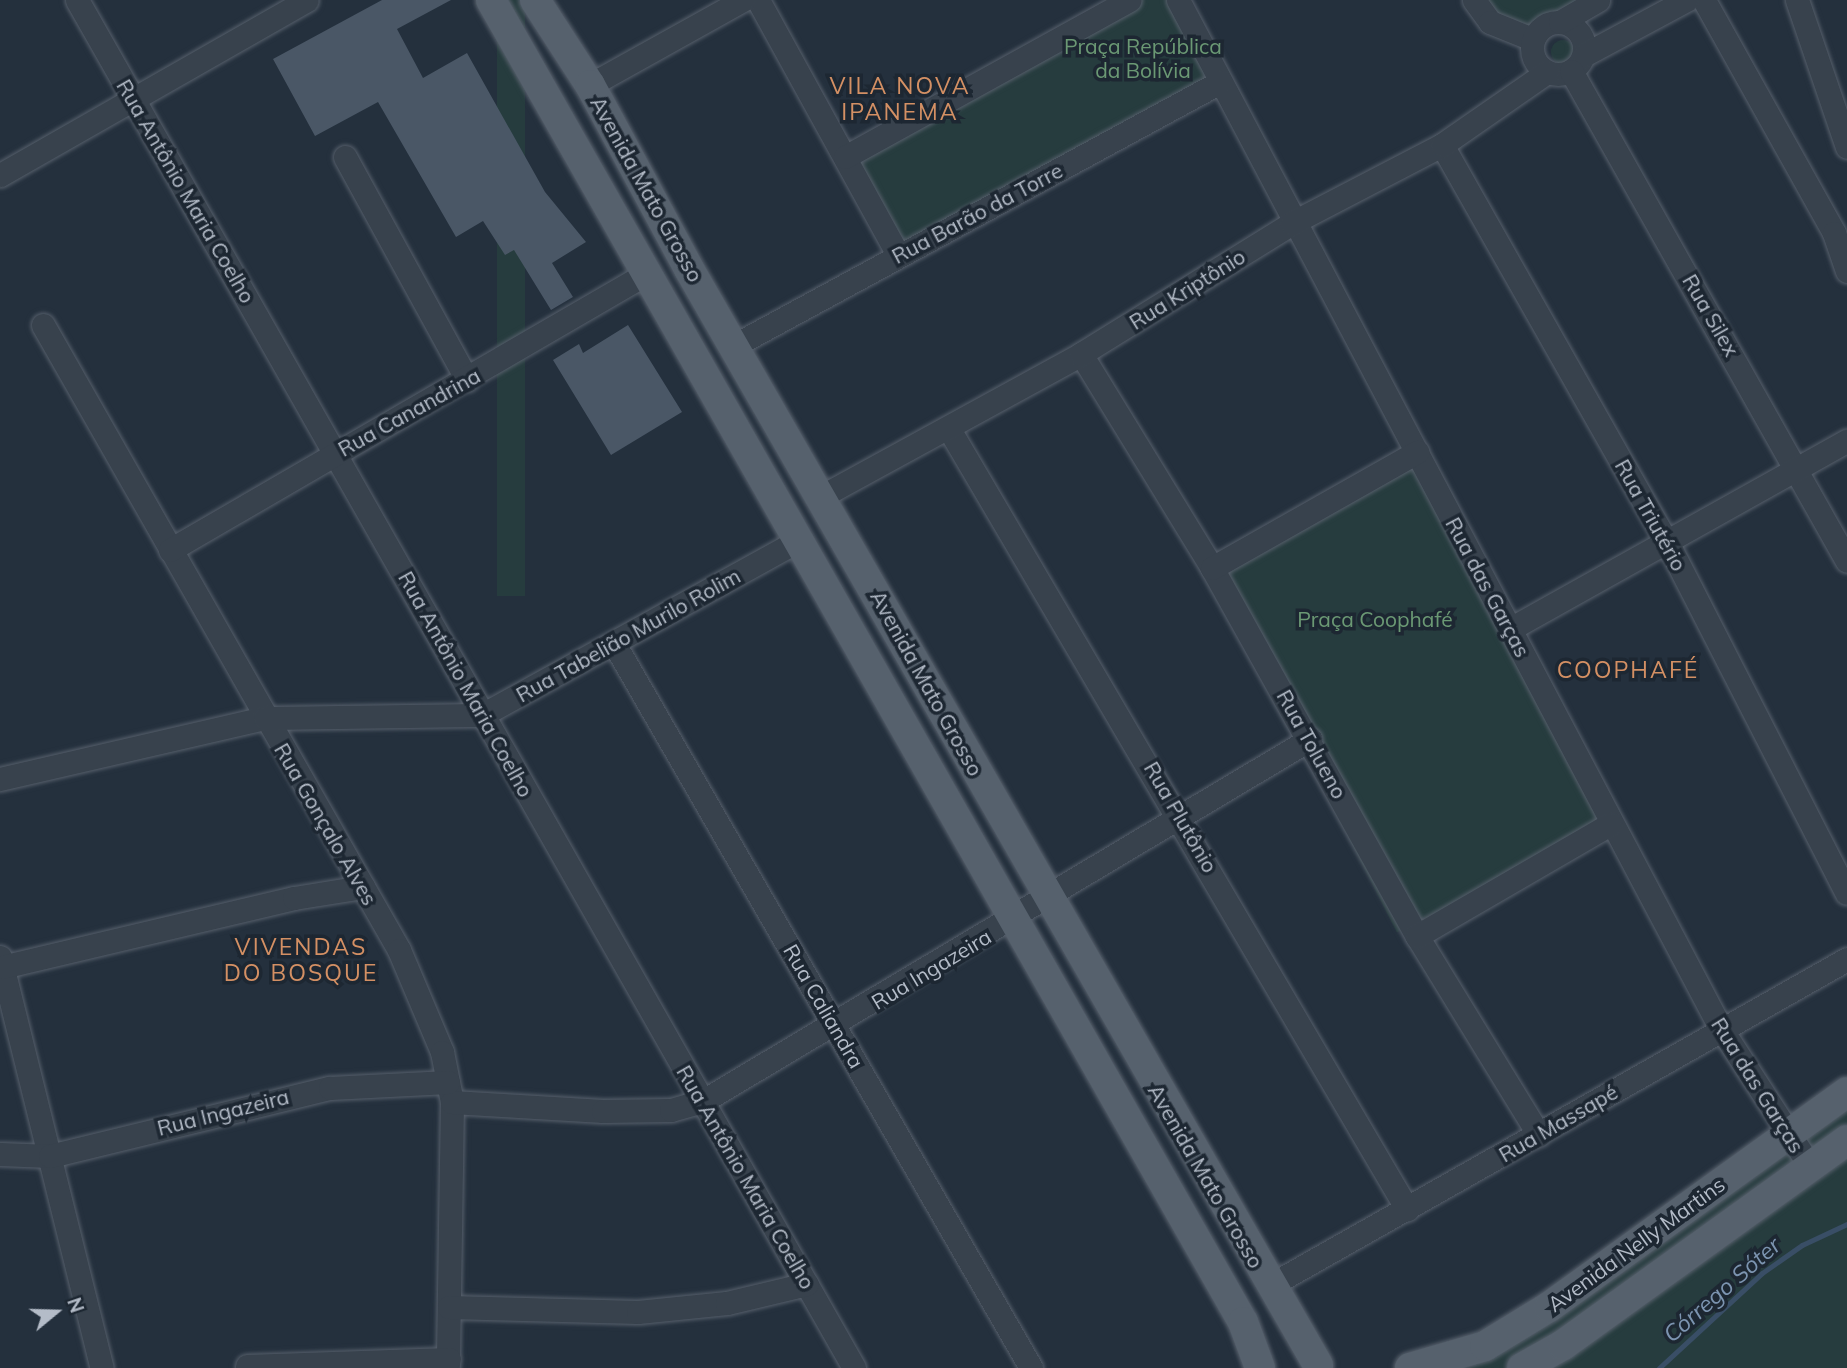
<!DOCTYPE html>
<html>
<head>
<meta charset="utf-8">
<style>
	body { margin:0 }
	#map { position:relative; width:1847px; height:1368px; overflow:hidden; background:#24303d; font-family:Mulish,sans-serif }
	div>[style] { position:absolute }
	.green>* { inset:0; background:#263c3e; transform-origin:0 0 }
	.round { border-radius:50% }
	.stream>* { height:5px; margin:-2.5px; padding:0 2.5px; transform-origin:2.5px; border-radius:2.5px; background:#394e66 }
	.building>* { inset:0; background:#4a5766 }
	.roads { filter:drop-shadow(0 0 2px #565f6b) drop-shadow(0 0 2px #565f6b) }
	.minor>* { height:23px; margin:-11.5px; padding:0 11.5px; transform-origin:11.5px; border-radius:11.5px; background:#38424d }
	.minor>.ring { margin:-11.5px; padding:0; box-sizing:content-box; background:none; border:23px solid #38424d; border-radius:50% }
	.major>* { height:30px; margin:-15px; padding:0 15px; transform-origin:15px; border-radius:15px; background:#56616d }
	span { translate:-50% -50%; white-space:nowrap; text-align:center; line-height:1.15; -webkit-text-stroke:7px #1d2732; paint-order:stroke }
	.park-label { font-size:21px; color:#6b9974 }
	.street-label { font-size:21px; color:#b4bcc8 }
	.neighbourhood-label { font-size:23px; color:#d49064; letter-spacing:2px }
	.water-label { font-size:23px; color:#7c94b0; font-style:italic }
	.north { position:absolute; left:21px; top:1277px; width:70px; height:70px; -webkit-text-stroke:5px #1d2732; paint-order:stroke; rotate:71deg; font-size:19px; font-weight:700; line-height:28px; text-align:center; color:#b4bcc8 }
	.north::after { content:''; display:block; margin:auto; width:24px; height:32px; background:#b4bcc8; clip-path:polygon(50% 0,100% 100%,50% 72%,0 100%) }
</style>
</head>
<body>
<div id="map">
	<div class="green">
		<i style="left:497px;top:0;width:28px;height:596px"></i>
		<i style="clip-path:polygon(1129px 0,1178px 0,1220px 82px,898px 255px,845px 157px)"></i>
		<i style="clip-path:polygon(1474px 0,1598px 0,1534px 34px)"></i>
		<i class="round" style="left:1551px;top:40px;width:24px;height:24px"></i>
		<i style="left:1417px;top:452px;width:419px;height:236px;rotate:63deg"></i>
		<i style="clip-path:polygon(1847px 1097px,1847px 1368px,1437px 1368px)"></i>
	</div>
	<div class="stream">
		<i style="left:1659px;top:1368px;width:140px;rotate:-42.7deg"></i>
		<i style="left:1762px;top:1273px;width:49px;rotate:-35deg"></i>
		<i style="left:1802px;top:1245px;width:50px;rotate:-25deg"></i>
	</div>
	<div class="building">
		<i style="clip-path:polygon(382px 0,451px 0,397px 29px,423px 78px,467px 53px,545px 192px,586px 242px,552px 263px,573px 297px,551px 310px,514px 250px,505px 255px,483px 221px,456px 237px,378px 102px,315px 136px,273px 59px)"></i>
		<i style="clip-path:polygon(628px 325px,682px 412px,611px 455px,553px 360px,579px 344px,583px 353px)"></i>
	</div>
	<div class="roads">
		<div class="minor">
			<i style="left:77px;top:0;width:1573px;rotate:60.4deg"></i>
			<i style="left:758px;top:0;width:291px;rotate:61.2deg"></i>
			<i style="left:1178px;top:0;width:1161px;rotate:62.18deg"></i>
			<i style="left:1720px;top:1027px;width:166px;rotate:57.1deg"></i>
			<i style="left:1474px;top:0;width:27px;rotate:54deg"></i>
			<i style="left:1490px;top:22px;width:45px;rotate:22deg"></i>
			<i style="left:1704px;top:0;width:267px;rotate:60.8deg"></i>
			<i style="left:1834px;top:233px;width:40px;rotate:71.1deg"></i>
			<i style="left:1797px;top:0;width:155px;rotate:71.2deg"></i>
			<i class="ring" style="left:1532px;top:22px;width:29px;height:29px"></i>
			<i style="left:1560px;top:22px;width:44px;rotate:-30.1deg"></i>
			<i style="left:1584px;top:55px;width:116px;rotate:-28.3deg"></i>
			<i style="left:1571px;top:71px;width:562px;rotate:60.61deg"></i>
			<i style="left:590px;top:85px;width:175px;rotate:-29.1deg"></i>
			<i style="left:1442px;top:145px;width:456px;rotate:60.5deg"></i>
			<i style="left:1667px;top:542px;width:394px;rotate:62.9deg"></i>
			<i style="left:345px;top:157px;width:254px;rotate:61.3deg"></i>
			<i style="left:845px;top:157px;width:325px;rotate:-28.9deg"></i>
			<i style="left:0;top:175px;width:353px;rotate:-29.7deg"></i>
			<i style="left:43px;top:325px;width:719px;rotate:60.33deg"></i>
			<i style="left:399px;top:950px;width:111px;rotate:67.1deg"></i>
			<i style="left:442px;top:1052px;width:51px;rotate:78.7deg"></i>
			<i style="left:452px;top:1102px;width:266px;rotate:90.9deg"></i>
			<i style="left:735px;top:345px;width:552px;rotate:-28.47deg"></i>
			<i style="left:1081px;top:354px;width:251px;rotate:58.5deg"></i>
			<i style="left:1212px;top:568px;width:421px;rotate:60.9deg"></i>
			<i style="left:1417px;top:936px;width:233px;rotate:58.5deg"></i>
			<i style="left:949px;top:429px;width:905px;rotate:59.58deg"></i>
			<i style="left:822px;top:496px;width:295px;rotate:-28.7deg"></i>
			<i style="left:1081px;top:354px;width:248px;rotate:-31.8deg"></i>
			<i style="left:1292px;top:223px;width:169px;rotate:-27.5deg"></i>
			<i style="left:1442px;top:145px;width:128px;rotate:-34.8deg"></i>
			<i style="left:170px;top:550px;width:552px;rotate:-30.14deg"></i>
			<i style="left:1212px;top:568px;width:236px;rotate:-29.5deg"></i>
			<i style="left:1510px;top:629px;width:386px;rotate:-29.2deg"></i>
			<i style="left:615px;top:645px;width:834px;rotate:60.08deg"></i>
			<i style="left:0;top:779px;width:272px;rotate:-13deg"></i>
			<i style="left:265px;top:718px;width:217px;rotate:-0.8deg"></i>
			<i style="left:482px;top:715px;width:360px;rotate:-28.9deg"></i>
			<i style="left:1417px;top:936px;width:223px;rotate:-30.1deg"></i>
			<i style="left:0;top:957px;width:423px;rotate:76.1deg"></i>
			<i style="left:2px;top:967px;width:300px;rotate:-13.3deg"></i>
			<i style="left:294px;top:898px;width:70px;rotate:-9.1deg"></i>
			<i style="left:452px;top:1102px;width:151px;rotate:3.4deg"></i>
			<i style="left:603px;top:1111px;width:68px;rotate:-0.8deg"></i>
			<i style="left:671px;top:1110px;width:33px;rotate:-16deg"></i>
			<i style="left:703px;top:1101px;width:707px;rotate:-30.81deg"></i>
			<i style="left:0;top:1154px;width:50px;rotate:2.3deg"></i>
			<i style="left:50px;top:1156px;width:288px;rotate:-13.7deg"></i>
			<i style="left:330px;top:1088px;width:118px;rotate:-2.9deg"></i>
			<i style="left:1269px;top:1286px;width:664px;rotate:-29.5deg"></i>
			<i style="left:449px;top:1307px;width:189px;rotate:1.5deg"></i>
			<i style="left:638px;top:1312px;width:89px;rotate:-5.8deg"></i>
			<i style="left:727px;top:1303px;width:82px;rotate:-13.4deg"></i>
			<i style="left:247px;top:1366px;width:202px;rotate:-2deg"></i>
		</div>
		<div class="major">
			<i style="left:491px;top:0;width:1521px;rotate:60.37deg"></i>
			<i style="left:1243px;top:1322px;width:49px;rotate:69.7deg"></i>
			<i style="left:535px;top:0;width:101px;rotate:57.1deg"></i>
			<i style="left:590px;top:85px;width:209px;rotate:61.7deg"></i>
			<i style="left:689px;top:269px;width:1264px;rotate:60.15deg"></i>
			<i style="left:1410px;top:1368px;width:78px;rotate:-16.3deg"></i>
			<i style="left:1485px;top:1346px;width:75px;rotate:-31.4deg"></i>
			<i style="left:1549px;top:1307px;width:367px;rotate:-35.8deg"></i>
			<i style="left:1522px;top:1368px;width:47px;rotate:-29.3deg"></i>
			<i style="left:1563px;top:1345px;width:350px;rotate:-35.8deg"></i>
		</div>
	</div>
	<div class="park-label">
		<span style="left:1143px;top:58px">Praça República<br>da Bolívia</span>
		<span style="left:1375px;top:619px">Praça Coophafé</span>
	</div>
	<div class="street-label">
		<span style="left:647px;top:189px;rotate:61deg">Avenida Mato Grosso</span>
		<span style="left:186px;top:191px;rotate:60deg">Rua Antônio Maria Coelho</span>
		<span style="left:977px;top:213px;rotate:-28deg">Rua Barão da Torre</span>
		<span style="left:1187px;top:289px;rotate:-32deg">Rua Kriptônio</span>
		<span style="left:1711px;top:315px;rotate:60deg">Rua Silex</span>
		<span style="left:409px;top:412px;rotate:-29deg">Rua Canandrina</span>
		<span style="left:1651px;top:515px;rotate:61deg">Rua Triutério</span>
		<span style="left:1488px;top:587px;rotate:62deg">Rua das Garças</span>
		<span style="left:628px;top:635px;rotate:-29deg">Rua Tabelião Murilo Rolim</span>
		<span style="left:927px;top:683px;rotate:61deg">Avenida Mato Grosso</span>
		<span style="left:466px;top:684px;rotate:61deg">Rua Antônio Maria Coelho</span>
		<span style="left:1312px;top:744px;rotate:61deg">Rua Tolueno</span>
		<span style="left:1181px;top:817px;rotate:60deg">Rua Plutônio</span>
		<span style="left:326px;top:824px;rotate:60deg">Rua Gonçalo Alves</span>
		<span style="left:931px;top:969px;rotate:-31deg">Rua Ingazeira</span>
		<span style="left:824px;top:1006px;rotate:60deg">Rua Caliandra</span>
		<span style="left:1758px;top:1085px;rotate:58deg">Rua das Garças</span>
		<span style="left:223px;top:1112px;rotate:-14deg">Rua Ingazeira</span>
		<span style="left:1558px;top:1123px;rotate:-30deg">Rua Massapé</span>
		<span style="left:1206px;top:1176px;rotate:60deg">Avenida Mato Grosso</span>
		<span style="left:746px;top:1177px;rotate:60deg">Rua Antônio Maria Coelho</span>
		<span style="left:1636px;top:1244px;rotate:-36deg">Avenida Nelly Martins</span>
	</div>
	<div class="neighbourhood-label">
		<span style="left:900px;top:99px">VILA NOVA<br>IPANEMA</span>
		<span style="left:1628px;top:670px">COOPHAFÉ</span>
		<span style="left:301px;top:960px">VIVENDAS<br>DO BOSQUE</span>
	</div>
	<div class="water-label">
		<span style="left:1722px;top:1290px;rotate:-41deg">Córrego Sóter</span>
	</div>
	<div class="north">N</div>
</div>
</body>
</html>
